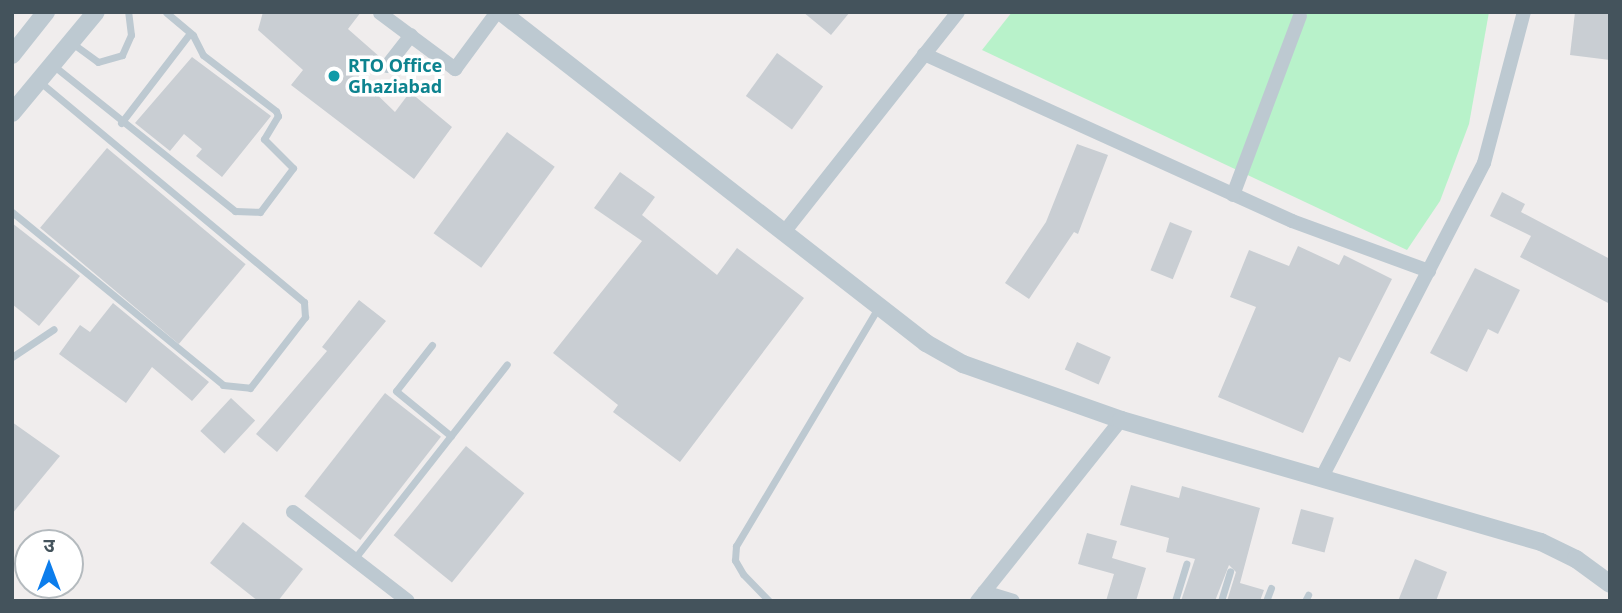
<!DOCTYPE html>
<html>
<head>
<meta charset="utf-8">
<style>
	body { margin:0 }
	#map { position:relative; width:1622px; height:613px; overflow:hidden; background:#f0eded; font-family:"Noto Sans","Noto Sans Devanagari",sans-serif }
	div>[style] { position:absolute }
	.green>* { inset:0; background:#b8f2ca }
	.building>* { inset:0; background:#c9ced3; transform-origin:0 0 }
	.service>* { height:7px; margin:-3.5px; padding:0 3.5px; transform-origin:3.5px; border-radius:3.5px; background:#bdc9d1 }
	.minor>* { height:14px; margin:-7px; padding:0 7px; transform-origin:7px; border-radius:7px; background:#bdc9d1 }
	.tertiary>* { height:18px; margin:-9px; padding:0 9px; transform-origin:9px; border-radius:9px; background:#bdc9d1 }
	.dots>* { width:19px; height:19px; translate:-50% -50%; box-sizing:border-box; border:4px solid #fff; border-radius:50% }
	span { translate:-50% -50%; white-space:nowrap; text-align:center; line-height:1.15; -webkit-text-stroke:7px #fff; paint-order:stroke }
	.culture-label { font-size:18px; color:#0d838f; font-weight:700 }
	.left { translate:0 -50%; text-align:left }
	.frame { position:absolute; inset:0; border:14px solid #44535c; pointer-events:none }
	.north { position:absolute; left:14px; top:529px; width:70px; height:70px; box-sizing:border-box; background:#fff; border:2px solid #b4babe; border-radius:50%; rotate:0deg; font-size:19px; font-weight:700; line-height:28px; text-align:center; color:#44535c }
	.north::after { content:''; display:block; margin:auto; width:24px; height:32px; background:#0c7dec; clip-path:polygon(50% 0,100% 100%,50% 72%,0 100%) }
</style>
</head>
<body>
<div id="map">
	<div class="green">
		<i style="clip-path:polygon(1012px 12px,1489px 12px,1469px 124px,1440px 201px,1407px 250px,982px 50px)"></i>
	</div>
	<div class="building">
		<i style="clip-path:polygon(263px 12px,361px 12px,348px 29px,381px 58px,364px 82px,395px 112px,410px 92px,452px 127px,414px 179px,291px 85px,303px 70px,258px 30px)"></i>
		<i style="clip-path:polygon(803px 12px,850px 12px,831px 35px)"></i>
		<i style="clip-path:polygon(1575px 12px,1610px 12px,1610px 60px,1570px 55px)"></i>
		<i style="left:777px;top:53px;width:57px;height:53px;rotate:36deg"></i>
		<i style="clip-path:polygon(192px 57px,271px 116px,222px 177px,196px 156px,202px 149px,184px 134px,170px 151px,135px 123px)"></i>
		<i style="left:507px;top:132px;width:59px;height:125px;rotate:36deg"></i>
		<i style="clip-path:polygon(1077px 144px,1108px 155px,1078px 234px,1074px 232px,1029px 299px,1005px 283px,1046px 222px)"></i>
		<i style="left:107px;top:148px;width:181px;height:104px;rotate:40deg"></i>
		<i style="clip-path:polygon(620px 172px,655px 197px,642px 215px,717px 275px,737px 248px,804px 298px,680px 462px,613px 412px,618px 405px,553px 353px,642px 241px,594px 208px)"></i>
		<i style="clip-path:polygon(1502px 192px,1525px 204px,1521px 212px,1610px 259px,1610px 304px,1520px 257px,1531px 236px,1490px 216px)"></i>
		<i style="left:1170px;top:222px;width:24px;height:52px;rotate:22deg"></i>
		<i style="clip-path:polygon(12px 223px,80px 276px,39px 326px,12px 304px)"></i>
		<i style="clip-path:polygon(1298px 246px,1339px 265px,1344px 255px,1392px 279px,1350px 362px,1339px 357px,1303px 433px,1218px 397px,1256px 307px,1230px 297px,1249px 250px,1289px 266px)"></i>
		<i style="clip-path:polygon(1475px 268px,1520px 290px,1498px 334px,1488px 329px,1467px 372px,1430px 353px)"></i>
		<i style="clip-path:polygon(359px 300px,386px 321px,277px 452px,256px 434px,327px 351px,322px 347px)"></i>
		<i style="clip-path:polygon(113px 303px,209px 382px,192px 401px,152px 367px,126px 403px,59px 354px,80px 325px,90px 332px)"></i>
		<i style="left:1077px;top:342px;width:37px;height:30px;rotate:24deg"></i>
		<i style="left:385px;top:393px;width:71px;height:131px;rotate:38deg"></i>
		<i style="left:231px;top:398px;width:33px;height:45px;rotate:43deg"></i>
		<i style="clip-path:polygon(12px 422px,60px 456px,12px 514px)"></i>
		<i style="left:466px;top:446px;width:75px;height:115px;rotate:39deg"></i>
		<i style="clip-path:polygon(1131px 485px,1179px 498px,1182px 486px,1260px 508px,1240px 583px,1264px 590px,1260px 601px,1227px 601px,1236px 572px,1229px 565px,1215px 601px,1181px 601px,1195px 559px,1166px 552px,1169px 538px,1120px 525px)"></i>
		<i style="left:1301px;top:509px;width:34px;height:36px;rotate:15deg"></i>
		<i style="clip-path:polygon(243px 522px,303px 569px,278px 601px,258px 601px,210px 563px)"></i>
		<i style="clip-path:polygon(1087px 533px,1117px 541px,1112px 558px,1146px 568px,1136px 601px,1106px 601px,1114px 574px,1078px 564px)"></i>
		<i style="clip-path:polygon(1415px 559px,1447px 572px,1436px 601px,1398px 601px)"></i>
	</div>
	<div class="service">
		<i style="left:72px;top:43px;width:32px;rotate:36deg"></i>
		<i style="left:98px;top:62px;width:25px;rotate:-16deg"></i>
		<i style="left:122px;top:55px;width:22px;rotate:-66deg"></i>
		<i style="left:131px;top:35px;width:23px;rotate:-97deg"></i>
		<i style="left:54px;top:66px;width:232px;rotate:38.7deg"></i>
		<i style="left:235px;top:211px;width:25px;rotate:2deg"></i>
		<i style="left:260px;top:212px;width:55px;rotate:-53.1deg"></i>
		<i style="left:293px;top:168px;width:41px;rotate:-135deg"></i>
		<i style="left:264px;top:139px;width:27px;rotate:-59deg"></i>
		<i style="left:278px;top:116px;width:5px;rotate:-112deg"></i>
		<i style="left:276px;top:111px;width:92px;rotate:-142.5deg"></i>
		<i style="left:203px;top:55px;width:22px;rotate:-117deg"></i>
		<i style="left:193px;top:35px;width:35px;rotate:-140deg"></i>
		<i style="left:121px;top:123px;width:113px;rotate:-52.5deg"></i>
		<i style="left:12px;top:212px;width:273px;rotate:39.3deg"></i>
		<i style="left:223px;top:385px;width:27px;rotate:6deg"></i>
		<i style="left:250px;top:388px;width:90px;rotate:-52.2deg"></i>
		<i style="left:305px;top:317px;width:15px;rotate:-94deg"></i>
		<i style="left:304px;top:302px;width:345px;rotate:-140.2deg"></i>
		<i style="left:432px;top:345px;width:58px;rotate:128deg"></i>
		<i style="left:396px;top:391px;width:71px;rotate:39.3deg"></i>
		<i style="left:12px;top:357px;width:50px;rotate:-33.7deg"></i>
		<i style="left:355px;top:558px;width:246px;rotate:-51.9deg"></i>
		<i style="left:769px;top:601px;width:37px;rotate:-134deg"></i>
		<i style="left:743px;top:574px;width:16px;rotate:-120deg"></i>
		<i style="left:735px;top:560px;width:14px;rotate:-86deg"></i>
		<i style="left:736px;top:546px;width:279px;rotate:-59.2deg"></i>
		<i style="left:1175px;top:601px;width:39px;rotate:-73deg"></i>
		<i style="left:1221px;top:601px;width:31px;rotate:-73deg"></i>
		<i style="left:1266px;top:601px;width:14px;rotate:-69deg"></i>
		<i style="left:1305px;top:601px;width:7px;rotate:-63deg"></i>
	</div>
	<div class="minor">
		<i style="left:380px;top:13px;width:94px;rotate:36.7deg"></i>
		<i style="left:455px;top:69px;width:71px;rotate:-53.6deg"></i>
		<i style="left:924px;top:54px;width:404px;rotate:24.4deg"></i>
		<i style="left:1292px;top:221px;width:146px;rotate:20.1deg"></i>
		<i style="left:387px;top:66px;width:39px;rotate:-52deg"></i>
		<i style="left:1233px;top:195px;width:191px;rotate:-69.5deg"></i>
		<i style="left:785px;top:231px;width:279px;rotate:-51.7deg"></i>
		<i style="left:1323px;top:475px;width:351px;rotate:-62.7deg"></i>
		<i style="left:1484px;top:163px;width:156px;rotate:-75.2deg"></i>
		<i style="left:293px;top:512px;width:145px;rotate:37.7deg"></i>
		<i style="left:984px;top:592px;width:30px;rotate:17deg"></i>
		<i style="left:977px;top:601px;width:231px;rotate:-51.5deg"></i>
	</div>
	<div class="tertiary">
		<i style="left:501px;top:12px;width:539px;rotate:37.91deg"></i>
		<i style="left:926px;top:343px;width:43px;rotate:29.6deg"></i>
		<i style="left:963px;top:364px;width:168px;rotate:19.5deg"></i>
		<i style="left:1121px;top:420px;width:437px;rotate:16.2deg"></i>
		<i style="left:1541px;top:542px;width:39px;rotate:26deg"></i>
		<i style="left:1576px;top:559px;width:42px;rotate:36.3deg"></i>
		<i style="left:12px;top:55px;width:55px;rotate:-51.7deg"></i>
		<i style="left:12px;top:113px;width:131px;rotate:-50.3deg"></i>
	</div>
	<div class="dots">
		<i style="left:334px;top:76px;background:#0f9aa8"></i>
	</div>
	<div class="culture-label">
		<span class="left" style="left:348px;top:76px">RTO Office<br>Ghaziabad</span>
	</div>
	<div class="frame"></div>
	<div class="north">उ</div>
</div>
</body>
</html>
